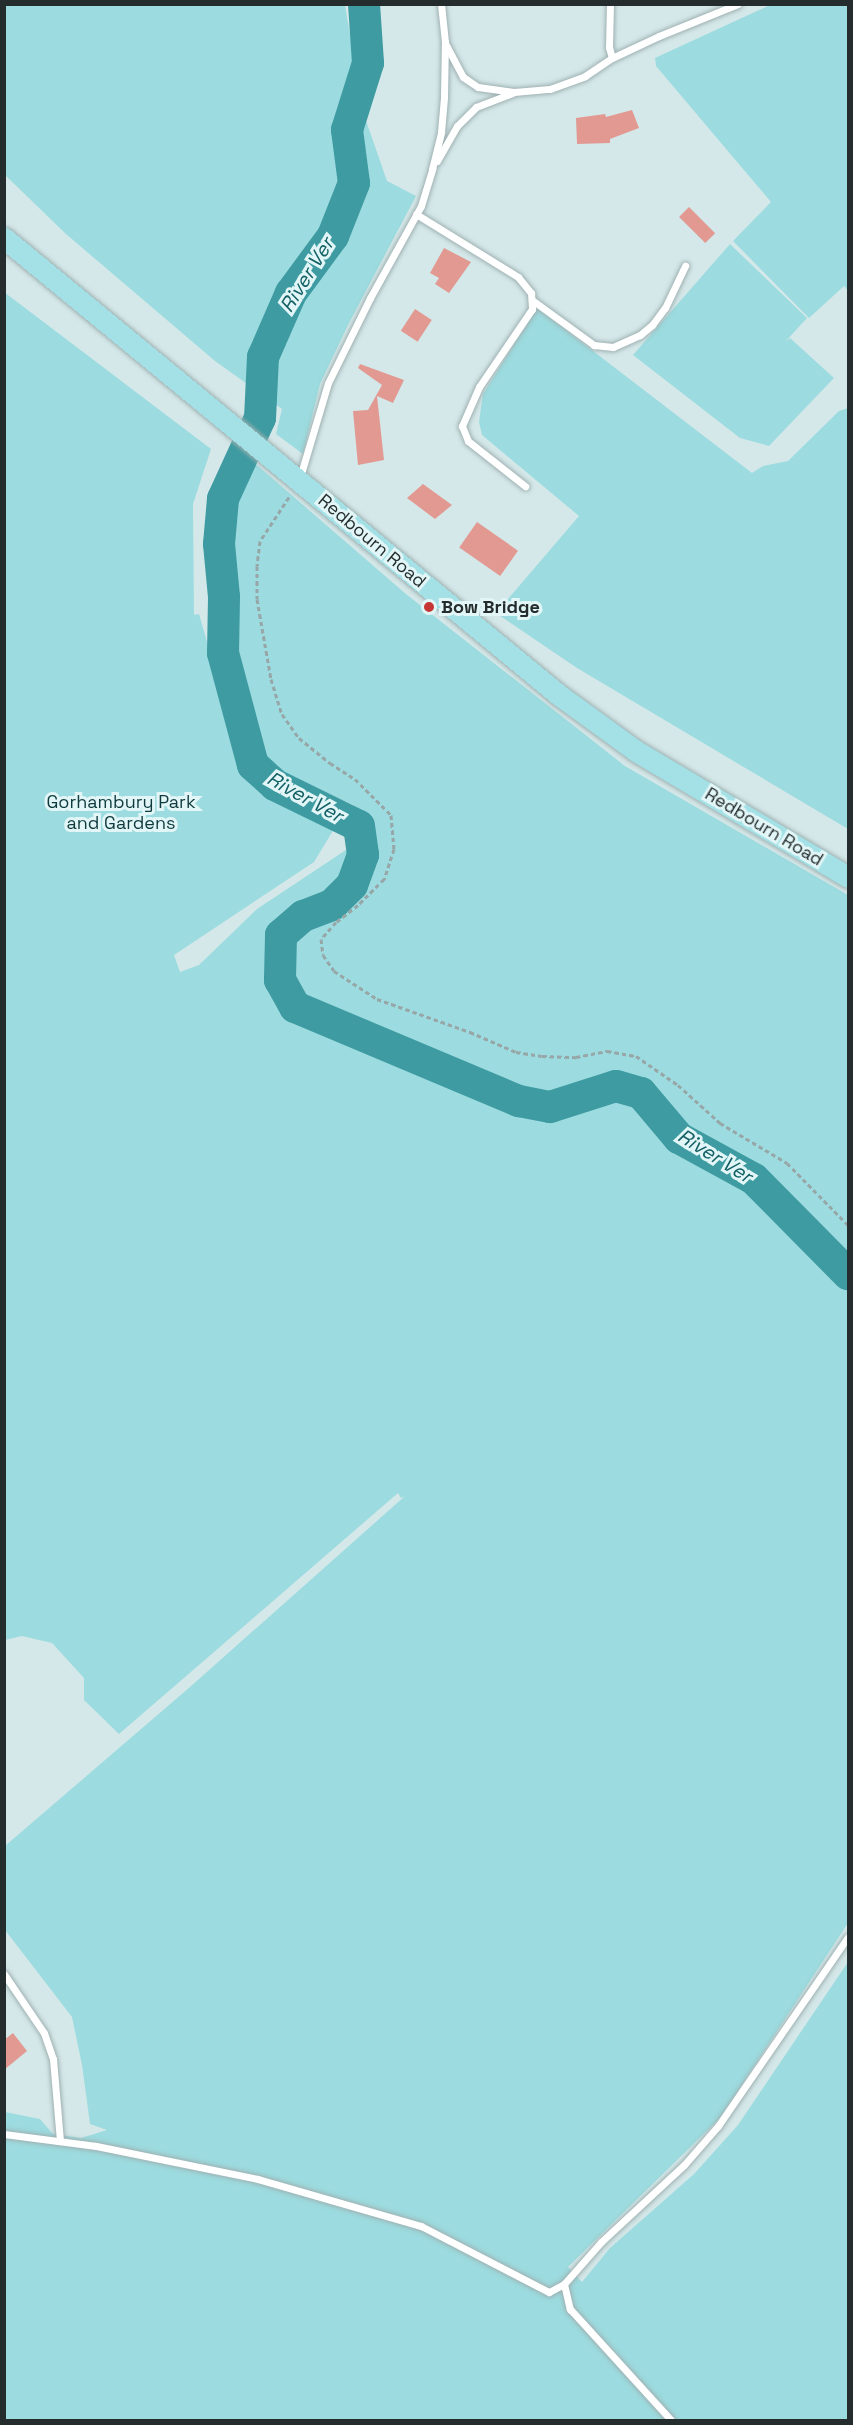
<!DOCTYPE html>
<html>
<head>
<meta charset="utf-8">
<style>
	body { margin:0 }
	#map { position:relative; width:853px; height:2425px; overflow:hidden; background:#d5e8e9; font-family:"Space Grotesk",sans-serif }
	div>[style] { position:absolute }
	.green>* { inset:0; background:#9cdbdf }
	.river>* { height:32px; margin:-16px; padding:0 16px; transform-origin:16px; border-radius:16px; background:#3d9ba1 }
	.building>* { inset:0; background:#e19992; transform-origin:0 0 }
	.path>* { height:3px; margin-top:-1.5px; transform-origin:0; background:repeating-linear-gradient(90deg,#97a6a7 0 4.5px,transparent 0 7.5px) }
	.roads { filter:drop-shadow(0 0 2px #9fb1b2) drop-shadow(0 0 2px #9fb1b2) }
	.service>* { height:7px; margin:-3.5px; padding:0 3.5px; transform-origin:3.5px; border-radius:3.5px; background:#fff }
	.primary>* { height:21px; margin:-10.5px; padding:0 10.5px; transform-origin:10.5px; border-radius:10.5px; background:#a3e1e6 }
	.dots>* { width:16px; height:16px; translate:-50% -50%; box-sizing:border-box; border:3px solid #e2f6f7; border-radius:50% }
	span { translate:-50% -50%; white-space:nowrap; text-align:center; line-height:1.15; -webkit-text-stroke:6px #e2f6f7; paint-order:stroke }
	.street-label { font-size:18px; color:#252c2d }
	.poi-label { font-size:18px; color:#252c2d; font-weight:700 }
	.left { translate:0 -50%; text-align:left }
	.park-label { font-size:18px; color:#0f3b3e }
	.water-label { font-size:20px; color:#136065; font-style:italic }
	.frame { position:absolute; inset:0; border:6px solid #252c2d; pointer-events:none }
</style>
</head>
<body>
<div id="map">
	<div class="green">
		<i style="clip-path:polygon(4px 5px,345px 5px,363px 112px,387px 181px,416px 196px,348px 325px,320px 384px,303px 454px,276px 434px,282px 409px,215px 361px,66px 234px,5px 175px)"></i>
		<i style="clip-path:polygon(770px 5px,848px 5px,848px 291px,844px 286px,809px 318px,733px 241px,771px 202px,656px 66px,655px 58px)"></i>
		<i style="clip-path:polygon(730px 244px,807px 318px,785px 342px,790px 338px,834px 378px,769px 446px,740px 438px,633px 355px)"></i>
		<i style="clip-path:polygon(4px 292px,211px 449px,193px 504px,194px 615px,199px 614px,242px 764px,276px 798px,334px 829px,314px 862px,174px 955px,180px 972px,199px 965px,257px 909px,373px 832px,353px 805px,265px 765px,227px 647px,230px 504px,251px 460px,406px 594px,625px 766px,848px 895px,848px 1923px,720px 2118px,568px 2267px,582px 2282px,610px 2248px,694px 2174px,738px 2125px,848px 1962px,848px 2420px,5px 2420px,5px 2112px,40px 2119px,53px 2134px,81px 2138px,107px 2130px,90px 2124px,82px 2065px,72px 2017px,5px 1930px,5px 1846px,190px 1687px,405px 1496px,401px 1498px,398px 1493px,119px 1734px,84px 1700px,84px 1678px,52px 1643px,22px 1636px,5px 1640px)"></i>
		<i style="clip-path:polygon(537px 308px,752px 473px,763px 466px,788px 461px,839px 411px,848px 408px,848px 829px,577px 668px,496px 613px,579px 516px,482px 435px,479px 422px,483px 394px)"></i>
	</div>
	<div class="river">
		<i style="left:364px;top:4px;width:59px;rotate:86.1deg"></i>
		<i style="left:368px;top:63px;width:70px;rotate:107.4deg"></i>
		<i style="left:347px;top:130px;width:53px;rotate:82.5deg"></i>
		<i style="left:354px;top:183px;width:57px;rotate:111.6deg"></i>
		<i style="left:333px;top:236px;width:71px;rotate:126.4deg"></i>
		<i style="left:291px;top:293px;width:70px;rotate:113.6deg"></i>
		<i style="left:263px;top:357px;width:61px;rotate:92.8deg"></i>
		<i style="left:260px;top:418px;width:89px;rotate:114.6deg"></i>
		<i style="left:223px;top:499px;width:45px;rotate:95.1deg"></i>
		<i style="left:219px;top:544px;width:53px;rotate:84.6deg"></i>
		<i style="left:224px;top:597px;width:56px;rotate:91deg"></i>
		<i style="left:223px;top:653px;width:116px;rotate:75deg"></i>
		<i style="left:253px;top:765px;width:30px;rotate:42deg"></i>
		<i style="left:275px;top:785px;width:93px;rotate:26deg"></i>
		<i style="left:359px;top:826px;width:29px;rotate:82deg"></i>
		<i style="left:363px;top:855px;width:32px;rotate:110deg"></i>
		<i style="left:352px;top:885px;width:28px;rotate:135deg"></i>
		<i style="left:332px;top:905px;width:31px;rotate:159deg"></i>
		<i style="left:303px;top:916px;width:29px;rotate:139deg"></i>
		<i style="left:281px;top:935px;width:45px;rotate:91.3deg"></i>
		<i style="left:280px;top:980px;width:31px;rotate:61deg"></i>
		<i style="left:295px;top:1007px;width:243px;rotate:22.8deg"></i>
		<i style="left:519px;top:1101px;width:32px;rotate:11deg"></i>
		<i style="left:550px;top:1107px;width:69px;rotate:-17.7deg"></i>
		<i style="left:616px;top:1086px;width:26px;rotate:16deg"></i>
		<i style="left:641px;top:1093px;width:59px;rotate:49.8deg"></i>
		<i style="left:679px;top:1138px;width:85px;rotate:28.7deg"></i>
		<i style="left:754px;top:1179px;width:134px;rotate:45.3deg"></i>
	</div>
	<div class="building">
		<i style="clip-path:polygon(632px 110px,639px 128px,610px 139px,610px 143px,577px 144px,576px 118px,605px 114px,606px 117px)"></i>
		<i style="left:689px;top:207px;width:37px;height:14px;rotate:45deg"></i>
		<i style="clip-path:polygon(444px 248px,471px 262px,449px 293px,435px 284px,439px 278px,430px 273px)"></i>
		<i style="left:415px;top:309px;width:20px;height:26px;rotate:33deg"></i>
		<i style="clip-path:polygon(360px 364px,404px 380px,393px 403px,377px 396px,384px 460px,358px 465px,353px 411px,368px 410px,382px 385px,358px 368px)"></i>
		<i style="clip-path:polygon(423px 484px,452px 505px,435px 519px,407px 498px)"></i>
		<i style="left:477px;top:522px;width:50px;height:31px;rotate:35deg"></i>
		<i style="clip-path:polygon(13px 2033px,27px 2051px,4px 2070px,4px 2040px)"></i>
	</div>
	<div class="path">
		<i style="left:289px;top:497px;width:53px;rotate:123.4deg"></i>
		<i style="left:260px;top:541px;width:25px;rotate:97deg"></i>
		<i style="left:257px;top:566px;width:33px;rotate:90deg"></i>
		<i style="left:257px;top:599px;width:81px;rotate:80.1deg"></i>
		<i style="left:271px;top:679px;width:37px;rotate:73deg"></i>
		<i style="left:282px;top:714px;width:29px;rotate:55deg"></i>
		<i style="left:299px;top:738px;width:40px;rotate:39deg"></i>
		<i style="left:330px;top:763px;width:30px;rotate:33deg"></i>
		<i style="left:355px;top:779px;width:51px;rotate:45deg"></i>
		<i style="left:391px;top:815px;width:34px;rotate:85deg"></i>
		<i style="left:394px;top:849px;width:32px;rotate:108deg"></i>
		<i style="left:384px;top:879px;width:37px;rotate:135deg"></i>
		<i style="left:358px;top:905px;width:28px;rotate:142deg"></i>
		<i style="left:336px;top:922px;width:23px;rotate:131deg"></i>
		<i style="left:321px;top:939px;width:16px;rotate:83deg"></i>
		<i style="left:323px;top:955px;width:19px;rotate:55deg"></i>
		<i style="left:334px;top:971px;width:51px;rotate:33.1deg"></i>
		<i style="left:377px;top:999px;width:99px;rotate:19.5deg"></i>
		<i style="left:470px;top:1032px;width:50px;rotate:23.5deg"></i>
		<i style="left:516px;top:1052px;width:26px;rotate:9deg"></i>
		<i style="left:542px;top:1056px;width:34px;rotate:2deg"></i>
		<i style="left:576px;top:1057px;width:32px;rotate:-11deg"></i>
		<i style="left:607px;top:1051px;width:29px;rotate:10deg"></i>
		<i style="left:636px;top:1056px;width:51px;rotate:34.6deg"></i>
		<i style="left:678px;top:1085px;width:57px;rotate:42.1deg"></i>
		<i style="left:720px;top:1123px;width:78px;rotate:30.8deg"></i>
		<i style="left:787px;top:1163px;width:87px;rotate:45.5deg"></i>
	</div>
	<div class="roads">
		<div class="service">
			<i style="left:610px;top:4px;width:43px;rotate:91.3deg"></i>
			<i style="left:609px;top:47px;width:11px;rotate:75deg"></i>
			<i style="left:446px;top:45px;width:36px;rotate:62deg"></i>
			<i style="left:463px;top:77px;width:18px;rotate:34deg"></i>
			<i style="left:478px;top:87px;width:36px;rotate:8deg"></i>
			<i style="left:514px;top:92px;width:36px;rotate:-5deg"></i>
			<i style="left:550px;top:89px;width:37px;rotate:-20deg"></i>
			<i style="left:585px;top:76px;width:32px;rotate:-34deg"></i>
			<i style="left:612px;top:58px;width:52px;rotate:-25.1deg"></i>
			<i style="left:659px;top:36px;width:85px;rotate:-22.1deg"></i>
			<i style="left:437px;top:161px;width:40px;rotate:-60.3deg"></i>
			<i style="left:457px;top:126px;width:27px;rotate:-45deg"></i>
			<i style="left:476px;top:107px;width:39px;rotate:-21deg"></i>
			<i style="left:416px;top:214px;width:120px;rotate:31.7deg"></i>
			<i style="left:518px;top:277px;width:21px;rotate:51deg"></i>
			<i style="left:531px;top:293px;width:16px;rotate:86deg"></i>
			<i style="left:532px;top:309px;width:94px;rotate:124.2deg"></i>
			<i style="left:479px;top:387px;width:43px;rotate:113.6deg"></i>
			<i style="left:462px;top:426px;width:16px;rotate:68deg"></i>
			<i style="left:468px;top:441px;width:73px;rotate:38.3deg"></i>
			<i style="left:532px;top:300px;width:77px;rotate:36deg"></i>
			<i style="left:594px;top:345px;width:19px;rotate:6deg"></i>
			<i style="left:613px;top:347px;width:30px;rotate:-24deg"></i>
			<i style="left:640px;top:335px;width:16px;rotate:-40deg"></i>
			<i style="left:652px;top:325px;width:21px;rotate:-53deg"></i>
			<i style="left:665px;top:308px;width:47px;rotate:-64.5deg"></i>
			<i style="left:300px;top:477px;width:98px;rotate:-73.4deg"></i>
			<i style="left:328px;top:383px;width:95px;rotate:-63.7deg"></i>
			<i style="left:370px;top:298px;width:105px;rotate:-61deg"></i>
			<i style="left:421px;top:206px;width:39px;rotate:-73deg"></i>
			<i style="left:432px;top:169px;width:38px;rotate:-76deg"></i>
			<i style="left:441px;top:132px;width:35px;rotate:-85deg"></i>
			<i style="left:444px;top:97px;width:55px;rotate:-89deg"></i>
			<i style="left:445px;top:42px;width:38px;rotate:-96deg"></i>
			<i style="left:4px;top:1974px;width:71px;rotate:55.9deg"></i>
			<i style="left:44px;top:2033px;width:28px;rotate:71deg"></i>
			<i style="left:53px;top:2059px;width:81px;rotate:85.1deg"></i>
			<i style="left:4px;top:2134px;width:93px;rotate:7.4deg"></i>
			<i style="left:96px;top:2146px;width:165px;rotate:11.5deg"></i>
			<i style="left:258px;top:2179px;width:170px;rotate:16.1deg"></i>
			<i style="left:421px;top:2226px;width:144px;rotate:27.3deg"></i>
			<i style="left:549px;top:2292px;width:17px;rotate:-28deg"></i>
			<i style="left:564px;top:2284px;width:56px;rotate:-48.6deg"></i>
			<i style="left:601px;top:2242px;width:113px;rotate:-42.9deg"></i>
			<i style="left:684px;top:2165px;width:52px;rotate:-48.9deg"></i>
			<i style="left:718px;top:2126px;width:229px;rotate:-55.5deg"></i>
			<i style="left:564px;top:2284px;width:26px;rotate:77deg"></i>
			<i style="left:570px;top:2309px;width:150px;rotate:47.7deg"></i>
		</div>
		<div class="primary">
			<i style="left:4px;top:238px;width:719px;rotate:39.47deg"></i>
			<i style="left:559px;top:695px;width:95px;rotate:36deg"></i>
			<i style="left:636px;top:751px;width:247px;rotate:30.7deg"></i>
		</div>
	</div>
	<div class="dots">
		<i style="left:429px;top:607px;background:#c53634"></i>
	</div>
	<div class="street-label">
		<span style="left:372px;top:541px;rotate:40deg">Redbourn Road</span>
		<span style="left:764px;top:827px;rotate:31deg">Redbourn Road</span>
	</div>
	<div class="poi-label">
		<span class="left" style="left:441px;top:607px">Bow Bridge</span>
	</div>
	<div class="park-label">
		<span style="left:121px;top:813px">Gorhambury Park<br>and Gardens</span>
	</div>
	<div class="water-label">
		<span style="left:307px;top:275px;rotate:-58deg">River Ver</span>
		<span style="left:305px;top:797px;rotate:29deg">River Ver</span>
		<span style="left:715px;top:1156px;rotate:32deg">River Ver</span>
	</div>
	<div class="frame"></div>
</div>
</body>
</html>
